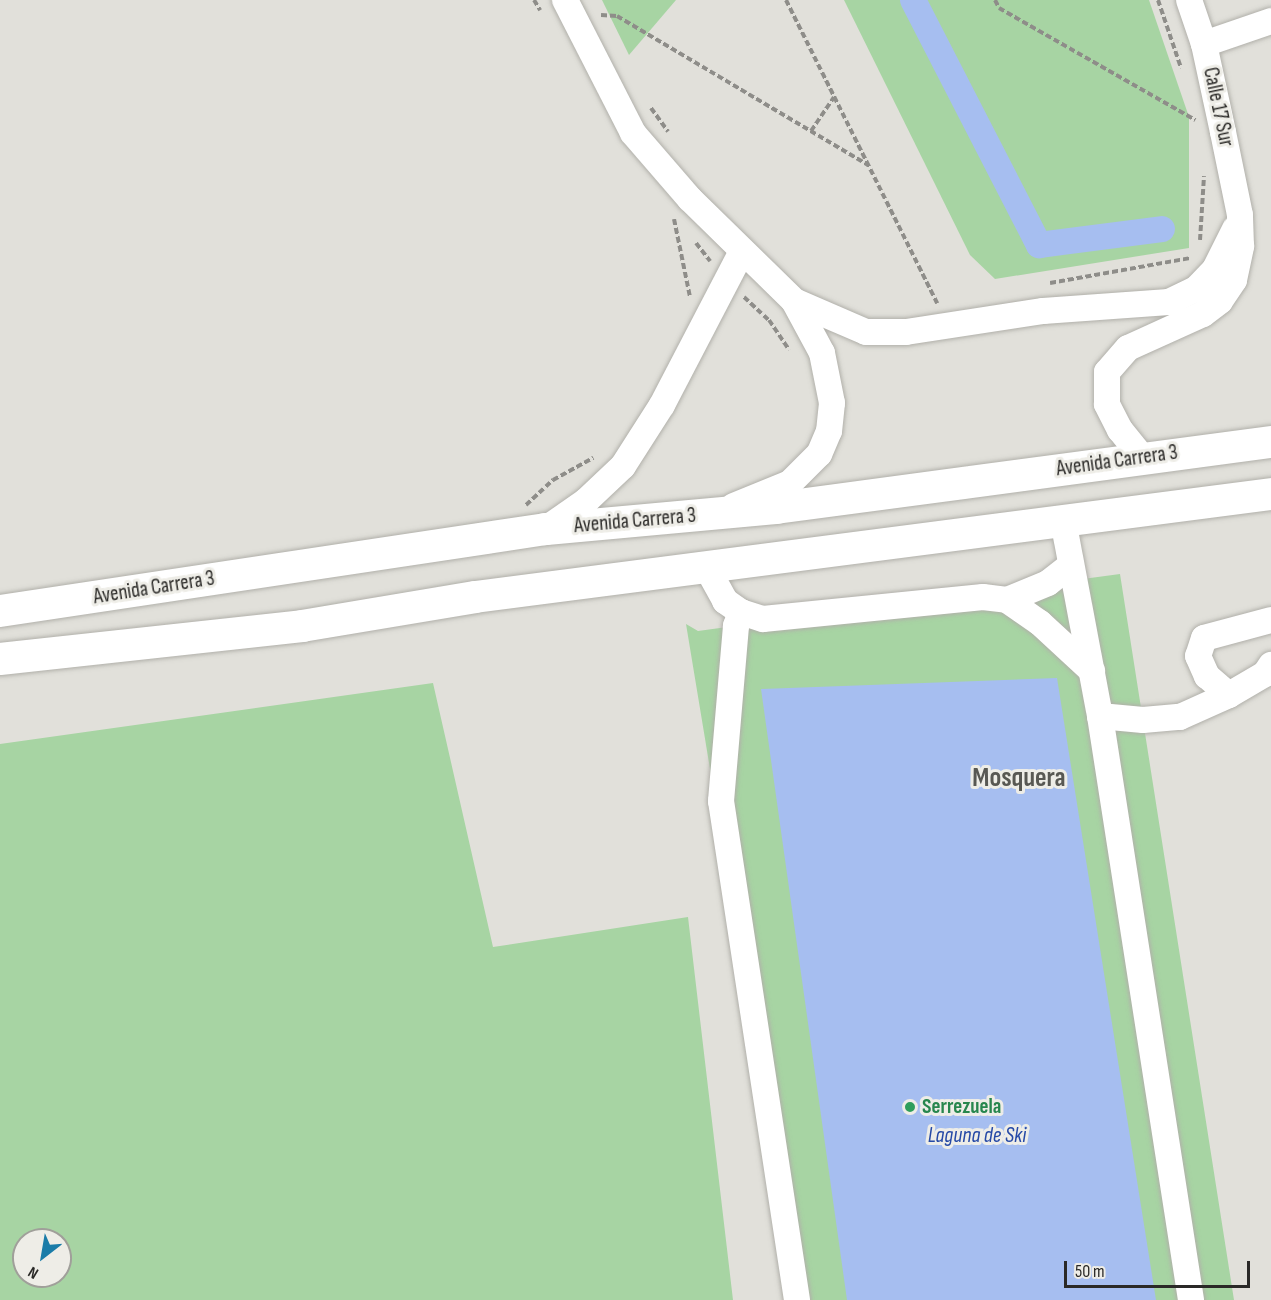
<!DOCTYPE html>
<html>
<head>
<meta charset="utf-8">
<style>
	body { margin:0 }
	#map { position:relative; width:1271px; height:1300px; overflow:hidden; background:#e1e0da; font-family:"Sofia Sans Condensed",sans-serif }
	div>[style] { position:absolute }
	.green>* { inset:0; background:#a7d4a3 }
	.water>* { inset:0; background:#a6bef0 }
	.canal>* { height:26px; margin:-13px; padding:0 13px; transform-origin:13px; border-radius:13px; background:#a6bef0 }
	.path>* { height:4px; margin-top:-2px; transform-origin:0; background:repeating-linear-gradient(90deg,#8e8d89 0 6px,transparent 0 9px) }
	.roads { filter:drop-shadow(0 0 2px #b1b0aa) drop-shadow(0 0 2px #b1b0aa) }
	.minor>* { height:26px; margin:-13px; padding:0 13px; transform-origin:13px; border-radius:13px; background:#fff }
	.major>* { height:32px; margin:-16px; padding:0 16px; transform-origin:16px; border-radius:16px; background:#fff }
	.dots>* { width:16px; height:16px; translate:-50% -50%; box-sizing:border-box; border:3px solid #eeede7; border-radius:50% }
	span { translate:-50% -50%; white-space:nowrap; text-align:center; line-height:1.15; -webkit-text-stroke:6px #eeede7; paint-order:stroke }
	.street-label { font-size:21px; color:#2a2927 }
	.leisure-label { font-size:21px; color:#27864d; font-weight:700 }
	.left { translate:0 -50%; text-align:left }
	.water-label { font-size:22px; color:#2549a6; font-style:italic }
	.district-label { font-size:27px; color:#585853; font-weight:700 }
	.north { position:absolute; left:12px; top:1228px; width:60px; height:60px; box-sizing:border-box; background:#eeede7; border:2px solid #a09f9a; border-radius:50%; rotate:211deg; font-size:16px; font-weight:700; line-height:24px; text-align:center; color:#2a2927 }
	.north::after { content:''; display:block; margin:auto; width:21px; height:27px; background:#1a7ca8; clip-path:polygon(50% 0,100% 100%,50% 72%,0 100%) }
	.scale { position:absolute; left:1064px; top:1261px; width:186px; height:27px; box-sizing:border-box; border:3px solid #2a2927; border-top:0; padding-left:8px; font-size:18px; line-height:21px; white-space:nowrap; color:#2a2927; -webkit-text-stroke:4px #eeede7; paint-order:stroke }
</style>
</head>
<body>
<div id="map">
	<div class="green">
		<i style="clip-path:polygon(602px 0,676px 0,629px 55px)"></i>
		<i style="clip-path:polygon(844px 0,1149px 0,1189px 117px,1189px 248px,995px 279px,970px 255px)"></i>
		<i style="clip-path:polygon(1120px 574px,1234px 1300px,798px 1300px,686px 624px,698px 631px)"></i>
		<i style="clip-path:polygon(evenodd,433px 683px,493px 947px,688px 917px,733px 1300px,0 1300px,0 744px,433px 683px,24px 1240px,60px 1240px,60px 1276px,24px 1276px,24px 1240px)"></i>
	</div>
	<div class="water">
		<i style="clip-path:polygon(1057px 678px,1156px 1300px,847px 1300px,761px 689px)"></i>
	</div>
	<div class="canal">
		<i style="left:913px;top:0;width:276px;rotate:62.8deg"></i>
		<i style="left:1039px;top:245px;width:124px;rotate:-7.4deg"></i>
	</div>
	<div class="path">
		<i style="left:534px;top:0;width:12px;rotate:59deg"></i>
		<i style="left:786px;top:0;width:339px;rotate:63.5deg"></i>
		<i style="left:995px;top:0;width:9px;rotate:63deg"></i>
		<i style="left:999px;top:8px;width:226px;rotate:29.7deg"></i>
		<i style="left:1158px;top:0;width:72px;rotate:71.3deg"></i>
		<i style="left:601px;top:15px;width:16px;rotate:4deg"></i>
		<i style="left:617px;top:16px;width:292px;rotate:30.7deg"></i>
		<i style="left:651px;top:108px;width:29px;rotate:54deg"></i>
		<i style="left:811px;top:131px;width:41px;rotate:-55.9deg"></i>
		<i style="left:674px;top:219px;width:80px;rotate:78.4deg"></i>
		<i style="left:1200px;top:240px;width:64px;rotate:-86.4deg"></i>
		<i style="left:696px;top:243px;width:23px;rotate:52deg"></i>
		<i style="left:1050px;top:283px;width:142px;rotate:-10.1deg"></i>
		<i style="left:744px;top:297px;width:34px;rotate:43deg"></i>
		<i style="left:769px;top:320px;width:36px;rotate:56deg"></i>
		<i style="left:526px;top:505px;width:37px;rotate:-43deg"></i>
		<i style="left:553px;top:480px;width:46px;rotate:-28.8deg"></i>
	</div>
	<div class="roads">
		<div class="minor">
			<i style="left:565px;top:0;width:149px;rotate:62.9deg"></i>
			<i style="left:633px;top:133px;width:87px;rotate:49.2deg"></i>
			<i style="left:690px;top:199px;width:146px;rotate:44.4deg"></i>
			<i style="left:794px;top:301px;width:59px;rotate:61.7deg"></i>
			<i style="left:822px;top:353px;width:51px;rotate:78.7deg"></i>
			<i style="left:832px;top:403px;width:28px;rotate:96deg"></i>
			<i style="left:829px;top:431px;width:25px;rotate:113deg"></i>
			<i style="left:819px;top:454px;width:41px;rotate:135deg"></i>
			<i style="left:790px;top:483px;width:61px;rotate:157.7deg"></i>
			<i style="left:1204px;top:44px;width:71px;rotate:-18.9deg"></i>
			<i style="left:794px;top:301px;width:78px;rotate:23.3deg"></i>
			<i style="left:866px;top:332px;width:40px"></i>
			<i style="left:906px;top:332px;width:139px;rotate:-8.7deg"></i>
			<i style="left:1043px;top:311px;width:126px;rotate:-4.1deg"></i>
			<i style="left:1169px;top:302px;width:30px;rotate:-26deg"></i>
			<i style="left:1196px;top:289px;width:28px;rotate:-46deg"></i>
			<i style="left:1215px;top:269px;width:45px;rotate:-63.4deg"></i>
			<i style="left:1142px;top:457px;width:35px;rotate:-129deg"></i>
			<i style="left:1120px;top:430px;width:29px;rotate:-117deg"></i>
			<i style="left:1107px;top:404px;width:32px;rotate:-90deg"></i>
			<i style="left:1107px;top:372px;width:32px;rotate:-49deg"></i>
			<i style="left:1128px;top:348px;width:82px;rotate:-24.4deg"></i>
			<i style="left:1203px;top:314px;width:21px;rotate:-37deg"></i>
			<i style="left:1220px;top:301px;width:25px;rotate:-56deg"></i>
			<i style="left:1234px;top:280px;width:35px;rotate:-78deg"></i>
			<i style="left:1241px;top:246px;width:31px;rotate:-92deg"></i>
			<i style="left:1240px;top:215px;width:85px;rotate:-101.6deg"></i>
			<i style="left:1223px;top:132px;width:90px;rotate:-102.2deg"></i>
			<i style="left:1204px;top:44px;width:46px;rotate:-108.8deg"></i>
			<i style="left:1063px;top:520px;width:199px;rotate:79.3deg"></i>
			<i style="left:1100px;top:716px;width:591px;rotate:81.14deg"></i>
			<i style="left:546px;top:529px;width:49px;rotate:-35deg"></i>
			<i style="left:586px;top:501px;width:51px;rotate:-43.4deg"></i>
			<i style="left:623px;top:466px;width:72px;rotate:-57.4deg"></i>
			<i style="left:662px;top:405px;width:171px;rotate:-62.5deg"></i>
			<i style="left:707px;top:568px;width:38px;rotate:61deg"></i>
			<i style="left:725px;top:601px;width:19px;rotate:35deg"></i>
			<i style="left:741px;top:612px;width:23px;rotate:18deg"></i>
			<i style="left:763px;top:619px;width:221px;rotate:-5.7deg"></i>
			<i style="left:983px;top:597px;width:24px;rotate:7deg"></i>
			<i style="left:1007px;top:600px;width:40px;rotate:34.9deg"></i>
			<i style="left:1040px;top:623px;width:71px;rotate:42.7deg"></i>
			<i style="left:1007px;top:600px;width:44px;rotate:-22.5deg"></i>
			<i style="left:1048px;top:583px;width:28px;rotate:-38deg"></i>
			<i style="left:741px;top:612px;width:15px;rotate:110deg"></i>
			<i style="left:736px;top:626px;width:176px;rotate:94.9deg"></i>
			<i style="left:721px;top:801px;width:505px;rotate:81.34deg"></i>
			<i style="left:1271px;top:620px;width:69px;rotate:165deg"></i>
			<i style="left:1204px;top:638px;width:19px;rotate:108deg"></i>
			<i style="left:1198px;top:656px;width:22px;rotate:66deg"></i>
			<i style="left:1207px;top:676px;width:29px;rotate:41deg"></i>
			<i style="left:1229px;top:695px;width:42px;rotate:-30.3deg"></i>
			<i style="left:1265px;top:674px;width:11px;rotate:-56deg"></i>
			<i style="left:1100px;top:716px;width:43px;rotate:5.3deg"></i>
			<i style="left:1143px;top:720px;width:37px;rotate:-5deg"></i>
			<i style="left:1180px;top:717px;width:54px;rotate:-24.2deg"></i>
		</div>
		<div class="major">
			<i style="left:0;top:611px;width:552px;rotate:-8.54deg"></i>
			<i style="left:546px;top:529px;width:231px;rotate:-5.2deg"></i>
			<i style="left:776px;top:508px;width:499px;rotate:-7.6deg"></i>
			<i style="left:0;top:659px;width:304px;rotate:-6.2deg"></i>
			<i style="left:302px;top:626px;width:175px;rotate:-9.5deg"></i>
			<i style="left:475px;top:597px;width:803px;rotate:-7.37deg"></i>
		</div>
	</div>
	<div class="dots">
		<i style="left:910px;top:1107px;background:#2e9e5b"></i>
	</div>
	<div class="street-label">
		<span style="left:1218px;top:107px;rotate:78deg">Calle 17 Sur</span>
		<span style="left:1117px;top:461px;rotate:-8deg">Avenida Carrera 3</span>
		<span style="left:635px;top:521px;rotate:-5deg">Avenida Carrera 3</span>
		<span style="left:154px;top:588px;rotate:-9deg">Avenida Carrera 3</span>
	</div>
	<div class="leisure-label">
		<span class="left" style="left:922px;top:1107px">Serrezuela</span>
	</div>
	<div class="water-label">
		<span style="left:977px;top:1136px">Laguna de Ski</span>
	</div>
	<div class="district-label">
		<span style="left:1019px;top:779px">Mosquera</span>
	</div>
	<div class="north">N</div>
	<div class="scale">50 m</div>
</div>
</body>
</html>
